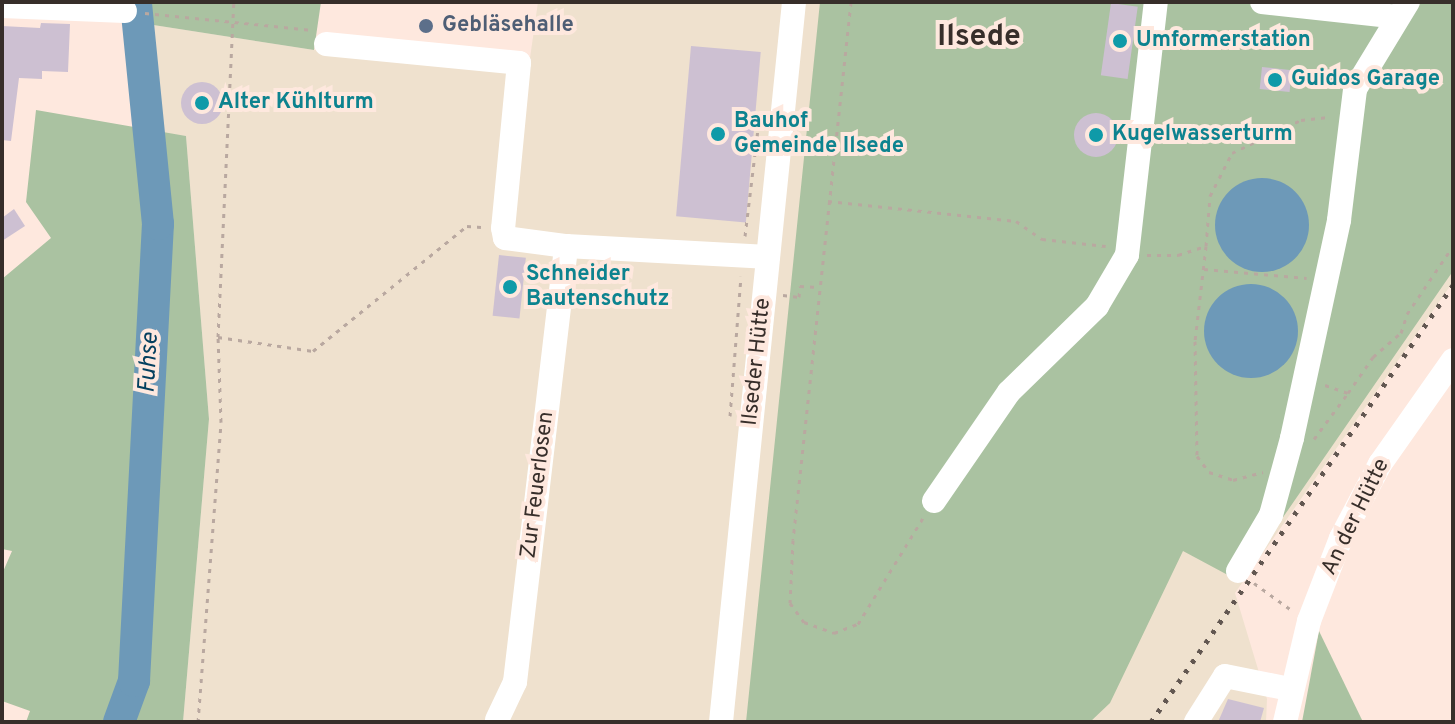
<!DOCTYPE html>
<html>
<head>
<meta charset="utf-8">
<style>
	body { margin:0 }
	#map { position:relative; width:1455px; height:724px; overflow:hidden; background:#fee8de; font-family:Overpass,sans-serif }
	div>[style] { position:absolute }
	.commercial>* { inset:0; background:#efe1ce }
	.green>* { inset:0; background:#aac2a1 }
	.water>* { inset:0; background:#6d99b8 }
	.round { border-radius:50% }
	.river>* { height:32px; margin:-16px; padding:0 16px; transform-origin:16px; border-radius:16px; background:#6d99b8 }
	.building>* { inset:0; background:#cdc0d2; transform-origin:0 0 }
	.path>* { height:3px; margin-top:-1.5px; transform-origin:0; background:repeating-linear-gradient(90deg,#b9a8a0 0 4px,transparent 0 10px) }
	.minor>* { height:24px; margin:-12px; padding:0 12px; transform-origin:12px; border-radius:12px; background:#fff }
	.rail>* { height:5px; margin-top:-2.5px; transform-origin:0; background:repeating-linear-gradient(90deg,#625751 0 4px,transparent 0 12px) }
	.dots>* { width:22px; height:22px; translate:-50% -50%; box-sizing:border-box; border:4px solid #fee8de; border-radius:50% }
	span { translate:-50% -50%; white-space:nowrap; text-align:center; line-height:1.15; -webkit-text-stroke:8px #fee8de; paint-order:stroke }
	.service-label { font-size:22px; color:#4e5e75; font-weight:700 }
	.left { translate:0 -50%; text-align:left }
	.culture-label { font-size:22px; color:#0d838f; font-weight:700 }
	.street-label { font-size:22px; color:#372e2a }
	.water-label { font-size:24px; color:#04405f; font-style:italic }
	.district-label { font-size:30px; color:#372e2a; font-weight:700 }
	.frame { position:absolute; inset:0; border:4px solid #372e2a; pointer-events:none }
</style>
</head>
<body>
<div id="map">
	<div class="commercial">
		<i style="clip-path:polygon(538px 2px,1453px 2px,1453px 282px,1235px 593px,1267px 699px,1266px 722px,183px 722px,209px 419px,186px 136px,158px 133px,147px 24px,314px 50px,528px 72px)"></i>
	</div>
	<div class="green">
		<i style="clip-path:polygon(145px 2px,321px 2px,314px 50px,147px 24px)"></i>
		<i style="clip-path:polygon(820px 2px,1453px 2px,1453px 271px,1239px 581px,1183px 551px,1110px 703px,1090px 722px,746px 722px)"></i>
		<i style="clip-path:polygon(36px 110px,186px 136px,209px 419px,183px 722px,26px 722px,30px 711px,2px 701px,2px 574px,12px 551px,2px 549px,2px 279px,51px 238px,26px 202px)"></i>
		<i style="clip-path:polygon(1319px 631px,1363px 722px,1302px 722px)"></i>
	</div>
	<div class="water">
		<i class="round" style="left:1215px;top:178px;width:94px;height:94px"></i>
		<i class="round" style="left:1204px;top:284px;width:94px;height:94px"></i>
	</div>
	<div class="river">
		<i style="left:119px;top:722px;width:44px;rotate:-69.9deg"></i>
		<i style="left:134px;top:681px;width:458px;rotate:-87deg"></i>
		<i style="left:158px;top:224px;width:223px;rotate:-95.7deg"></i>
	</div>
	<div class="building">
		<i style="left:1111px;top:3px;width:27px;height:73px;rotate:8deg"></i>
		<i style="clip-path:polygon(41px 23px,70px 24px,68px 72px,42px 71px,42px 79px,19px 78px,11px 141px,2px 140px,2px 26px,40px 28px)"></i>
		<i style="left:691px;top:46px;width:70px;height:171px;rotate:5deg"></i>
		<i style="left:1262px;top:67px;width:30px;height:22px;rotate:6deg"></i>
		<i class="round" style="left:181px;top:82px;width:42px;height:42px"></i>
		<i class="round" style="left:1074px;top:113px;width:44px;height:44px"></i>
		<i style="clip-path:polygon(14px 209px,25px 226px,2px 241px,2px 218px)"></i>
		<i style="left:499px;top:255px;width:27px;height:61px;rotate:6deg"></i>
		<i style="clip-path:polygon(1228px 699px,1264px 708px,1260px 722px,1218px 722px)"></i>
	</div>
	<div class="path">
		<i style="left:851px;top:2px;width:541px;rotate:96.15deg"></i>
		<i style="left:793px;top:540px;width:63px;rotate:92.7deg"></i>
		<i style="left:790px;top:603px;width:24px;rotate:54deg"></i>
		<i style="left:804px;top:622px;width:32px;rotate:20deg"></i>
		<i style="left:834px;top:633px;width:26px;rotate:-21deg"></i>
		<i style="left:858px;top:624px;width:124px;rotate:-58.5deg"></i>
		<i style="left:145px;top:13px;width:168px;rotate:5.8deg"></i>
		<i style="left:828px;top:201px;width:189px;rotate:6.1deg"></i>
		<i style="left:1016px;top:221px;width:32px;rotate:35deg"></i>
		<i style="left:1042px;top:239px;width:64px;rotate:6.2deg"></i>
		<i style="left:745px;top:236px;width:116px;rotate:-83.1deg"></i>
		<i style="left:1206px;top:246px;width:50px;rotate:-85.4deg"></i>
		<i style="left:1210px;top:196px;width:48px;rotate:-62.9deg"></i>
		<i style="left:1232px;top:153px;width:76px;rotate:-25.6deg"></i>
		<i style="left:1301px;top:120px;width:30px;rotate:-6deg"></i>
		<i style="left:1147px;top:255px;width:31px"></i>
		<i style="left:1178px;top:255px;width:29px;rotate:-18deg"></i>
		<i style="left:1206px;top:246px;width:96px;rotate:96.6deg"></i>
		<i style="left:1195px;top:341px;width:115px;rotate:89deg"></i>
		<i style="left:1197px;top:456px;width:20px;rotate:53deg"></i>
		<i style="left:1209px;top:472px;width:25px;rotate:18deg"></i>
		<i style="left:1233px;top:480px;width:31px;rotate:-15deg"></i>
		<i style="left:1204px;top:269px;width:103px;rotate:5deg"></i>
		<i style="left:783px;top:295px;width:16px;rotate:7deg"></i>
		<i style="left:799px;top:297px;width:11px;rotate:-85deg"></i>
		<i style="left:800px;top:286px;width:18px;rotate:3deg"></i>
		<i style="left:218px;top:337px;width:96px;rotate:8.4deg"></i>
		<i style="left:313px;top:351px;width:198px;rotate:-39.1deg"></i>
		<i style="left:467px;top:226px;width:14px;rotate:4deg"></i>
		<i style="left:1325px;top:385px;width:24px;rotate:19deg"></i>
		<i style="left:1348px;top:393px;width:44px;rotate:-55.2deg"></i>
		<i style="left:1373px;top:357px;width:37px;rotate:-41deg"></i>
		<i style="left:1401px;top:333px;width:20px;rotate:-72deg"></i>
		<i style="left:1407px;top:314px;width:82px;rotate:-55.9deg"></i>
		<i style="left:730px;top:416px;width:140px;rotate:-85.5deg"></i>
		<i style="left:1314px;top:439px;width:57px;rotate:-53.5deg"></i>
		<i style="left:1254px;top:583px;width:44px;rotate:35.8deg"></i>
		<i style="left:198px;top:722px;width:301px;rotate:-85.6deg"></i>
		<i style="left:221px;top:422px;width:85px;rotate:-92deg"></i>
		<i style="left:218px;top:337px;width:335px;rotate:-87.3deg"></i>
	</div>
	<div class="minor">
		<i style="left:1262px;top:2px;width:136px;rotate:6.3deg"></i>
		<i style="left:2px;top:6px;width:123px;rotate:2.3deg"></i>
		<i style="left:326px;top:44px;width:194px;rotate:5.6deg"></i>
		<i style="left:519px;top:63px;width:166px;rotate:95.5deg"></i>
		<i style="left:503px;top:228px;width:10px;rotate:79deg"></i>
		<i style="left:505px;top:238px;width:62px;rotate:7.5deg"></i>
		<i style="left:934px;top:501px;width:132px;rotate:-55.5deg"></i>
		<i style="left:1009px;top:392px;width:123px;rotate:-44.3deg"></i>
		<i style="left:1097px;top:306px;width:59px;rotate:-59.5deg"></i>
		<i style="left:1127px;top:255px;width:255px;rotate:-83.5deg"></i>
		<i style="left:1238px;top:571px;width:65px;rotate:-59.5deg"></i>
		<i style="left:1271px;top:515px;width:80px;rotate:-74.7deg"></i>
		<i style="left:1292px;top:438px;width:223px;rotate:-77.8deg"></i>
		<i style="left:1339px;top:220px;width:132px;rotate:-83deg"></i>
		<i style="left:1355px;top:89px;width:102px;rotate:-58.7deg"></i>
		<i style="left:497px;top:720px;width:42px;rotate:-64.7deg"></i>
		<i style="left:515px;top:682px;width:439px;rotate:-83.3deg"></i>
		<i style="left:566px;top:246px;width:202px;rotate:3.1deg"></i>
		<i style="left:721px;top:722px;width:724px;rotate:-84.21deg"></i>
		<i style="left:1196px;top:722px;width:54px;rotate:-57.8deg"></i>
		<i style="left:1225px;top:676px;width:66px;rotate:11.3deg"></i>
		<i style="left:1285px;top:722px;width:104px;rotate:-76.6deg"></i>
		<i style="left:1309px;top:621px;width:89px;rotate:-68.9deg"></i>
		<i style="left:1341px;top:538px;width:84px;rotate:-62.2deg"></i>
		<i style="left:1380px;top:464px;width:127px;rotate:-54.9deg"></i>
	</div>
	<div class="rail">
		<i style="left:1151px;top:722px;width:531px;rotate:-55.35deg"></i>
	</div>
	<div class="dots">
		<i style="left:426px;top:26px;background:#5c6f8a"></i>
		<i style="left:1120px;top:41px;background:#0f9aa8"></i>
		<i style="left:1275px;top:80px;background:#0f9aa8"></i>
		<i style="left:202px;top:103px;background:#0f9aa8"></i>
		<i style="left:718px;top:134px;background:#0f9aa8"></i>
		<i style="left:1096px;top:135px;background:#0f9aa8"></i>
		<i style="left:510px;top:287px;background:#0f9aa8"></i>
	</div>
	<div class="service-label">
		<span class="left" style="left:442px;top:26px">Gebläsehalle</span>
	</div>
	<div class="culture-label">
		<span class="left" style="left:1136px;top:41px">Umformerstation</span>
		<span class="left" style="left:1291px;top:80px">Guidos Garage</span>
		<span class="left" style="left:218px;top:103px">Alter Kühlturm</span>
		<span class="left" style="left:734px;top:134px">Bauhof<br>Gemeinde Ilsede</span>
		<span class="left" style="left:1112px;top:135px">Kugelwasserturm</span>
		<span class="left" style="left:526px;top:287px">Schneider<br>Bautenschutz</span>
	</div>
	<div class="street-label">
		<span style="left:757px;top:362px;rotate:-84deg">Ilseder Hütte</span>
		<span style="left:538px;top:485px;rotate:-83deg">Zur Feuerlosen</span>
		<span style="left:1356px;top:517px;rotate:-64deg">An der Hütte</span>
	</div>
	<div class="water-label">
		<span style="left:150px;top:363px;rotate:-87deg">Fuhse</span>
	</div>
	<div class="district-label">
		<span style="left:979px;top:38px">Ilsede</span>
	</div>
	<div class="frame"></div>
</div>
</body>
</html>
